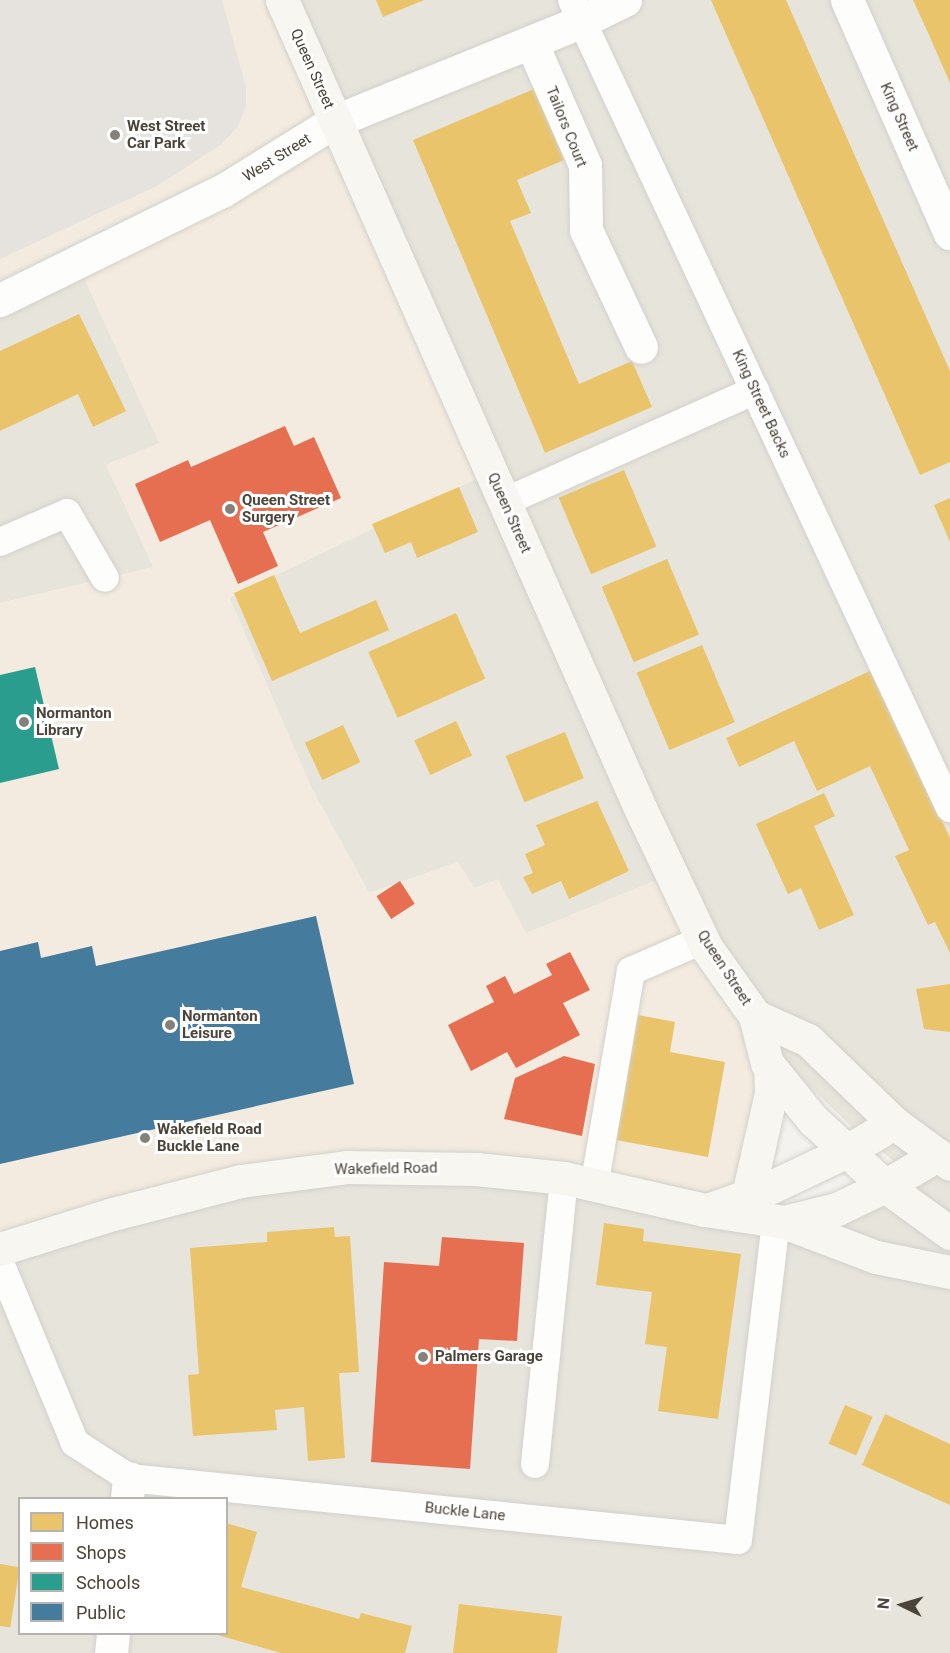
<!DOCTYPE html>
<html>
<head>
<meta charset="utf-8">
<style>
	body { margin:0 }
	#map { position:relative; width:950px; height:1653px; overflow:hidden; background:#f4f2ee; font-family:Roboto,sans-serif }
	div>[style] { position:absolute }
	.residential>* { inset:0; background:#e7e4dc }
	.commercial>* { inset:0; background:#f3ebdf }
	.parking>* { inset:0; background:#e6e3df }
	.homes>* { inset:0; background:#e9c46a; transform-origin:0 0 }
	.shops>* { inset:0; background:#e76f51; transform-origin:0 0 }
	.schools>* { inset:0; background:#2a9d8f }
	.public>* { inset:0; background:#457b9d }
	.roads { filter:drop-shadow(0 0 2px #d2d0cb) drop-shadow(0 0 2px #d2d0cb) }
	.lane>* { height:28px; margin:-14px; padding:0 14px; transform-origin:14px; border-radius:14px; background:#fdfdfc }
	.street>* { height:33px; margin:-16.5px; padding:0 16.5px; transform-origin:16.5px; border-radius:16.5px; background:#fdfdfc }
	.secondary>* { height:33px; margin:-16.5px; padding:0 16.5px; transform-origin:16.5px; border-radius:16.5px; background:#f7f6f1 }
	.dots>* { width:16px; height:16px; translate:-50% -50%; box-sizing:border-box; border:3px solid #fff; border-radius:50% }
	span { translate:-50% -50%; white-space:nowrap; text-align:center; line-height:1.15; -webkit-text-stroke:6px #fff; paint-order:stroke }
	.street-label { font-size:15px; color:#4b4439 }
	.poi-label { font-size:15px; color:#4b4439; font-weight:700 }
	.left { translate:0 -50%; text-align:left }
	.legend { position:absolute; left:18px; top:1497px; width:210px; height:138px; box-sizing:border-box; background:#fff; border:2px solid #b7b4b0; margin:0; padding:8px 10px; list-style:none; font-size:18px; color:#4b4439 }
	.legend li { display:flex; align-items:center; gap:12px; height:30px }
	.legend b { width:30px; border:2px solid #b7b4b0 }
	.north { position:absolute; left:872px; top:1575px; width:60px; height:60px; -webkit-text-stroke:4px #fff; paint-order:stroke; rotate:275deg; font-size:16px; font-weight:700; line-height:24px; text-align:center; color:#4b4439 }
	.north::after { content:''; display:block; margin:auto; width:21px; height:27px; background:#4b4439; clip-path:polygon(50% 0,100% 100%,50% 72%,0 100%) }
</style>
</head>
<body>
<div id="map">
	<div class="residential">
		<i style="clip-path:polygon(evenodd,282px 0,950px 0,950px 1653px,0 1653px,0 1249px,241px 1181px,476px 1169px,775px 1231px,907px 1172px,852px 1127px,790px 1068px,526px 934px,498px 880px,474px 888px,458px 862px,369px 893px,311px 787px,229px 597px,490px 472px,282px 0,20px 1498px,226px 1498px,226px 1634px,20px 1634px,20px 1498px)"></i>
		<i style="clip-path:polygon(77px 262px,160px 443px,106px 465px,154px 567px,0 603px,0 300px)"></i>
	</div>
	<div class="commercial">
		<i style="clip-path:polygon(0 0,282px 0,491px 472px,229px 598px,311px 787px,369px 893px,458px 862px,474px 888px,498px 879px,526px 933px,671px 874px,702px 940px,790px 1068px,784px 1116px,773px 1142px,753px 1171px,712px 1196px,348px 1167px,0 1249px,0 603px,153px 567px,106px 465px,159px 443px,77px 262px,0 300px)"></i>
	</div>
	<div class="parking">
		<i style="clip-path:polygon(0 0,222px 0,246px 87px,246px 107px,238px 126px,222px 144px,157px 186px,0 259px)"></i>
	</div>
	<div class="homes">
		<i style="clip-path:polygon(376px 0,424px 0,383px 17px)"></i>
		<i style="clip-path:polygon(711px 0,786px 0,950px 371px,950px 462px,920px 475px)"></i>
		<i style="clip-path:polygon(913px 0,950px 0,950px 83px,929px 35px)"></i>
		<i style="clip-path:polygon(534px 89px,564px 160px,517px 180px,531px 213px,510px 221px,579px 384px,632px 361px,652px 407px,545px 453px,413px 140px)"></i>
		<i style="clip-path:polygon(79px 314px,126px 411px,93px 427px,78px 394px,0 431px,0 351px)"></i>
		<i style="left:624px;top:470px;width:83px;height:71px;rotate:67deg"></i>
		<i style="clip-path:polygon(459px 487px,478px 532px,417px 558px,411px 542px,385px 553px,372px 524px)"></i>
		<i style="clip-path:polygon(950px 498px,950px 542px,934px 505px)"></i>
		<i style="left:667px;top:559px;width:82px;height:71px;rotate:67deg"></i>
		<i style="clip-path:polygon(274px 575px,300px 633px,376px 600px,389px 630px,272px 681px,234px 593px)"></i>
		<i style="left:456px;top:613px;width:72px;height:96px;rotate:66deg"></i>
		<i style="left:702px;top:645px;width:84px;height:71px;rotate:67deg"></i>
		<i style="clip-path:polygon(872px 670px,950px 838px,950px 953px,935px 922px,928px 925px,895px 856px,909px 850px,870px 766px,817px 791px,794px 741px,739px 767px,726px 738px)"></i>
		<i style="left:456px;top:721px;width:38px;height:46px;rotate:65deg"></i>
		<i style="left:343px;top:725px;width:41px;height:42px;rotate:65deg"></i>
		<i style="left:565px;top:732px;width:50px;height:64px;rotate:68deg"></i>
		<i style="clip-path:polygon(824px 793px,835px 816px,814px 826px,854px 915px,819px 930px,801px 888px,788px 894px,756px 824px)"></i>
		<i style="clip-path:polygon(597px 801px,629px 871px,569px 899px,561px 881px,532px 894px,523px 877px,533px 873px,525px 854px,545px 845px,536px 825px)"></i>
		<i style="clip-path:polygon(950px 984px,950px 1032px,924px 1029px,916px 989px)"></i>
		<i style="clip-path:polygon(638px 1015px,675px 1022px,670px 1052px,725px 1062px,708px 1157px,616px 1140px)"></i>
		<i style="clip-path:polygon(604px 1223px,644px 1229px,643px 1241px,741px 1254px,718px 1419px,658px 1411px,667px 1347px,645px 1344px,652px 1292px,596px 1285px)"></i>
		<i style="clip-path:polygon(334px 1227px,335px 1237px,350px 1236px,359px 1372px,339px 1373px,345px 1458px,308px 1461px,304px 1407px,275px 1410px,277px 1430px,193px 1436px,188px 1375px,199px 1374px,190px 1248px,267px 1242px,267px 1232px)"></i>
		<i style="left:845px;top:1405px;width:30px;height:42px;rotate:23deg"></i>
		<i style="clip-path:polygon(885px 1414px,950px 1444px,950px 1505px,862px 1465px)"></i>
		<i style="clip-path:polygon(226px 1523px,257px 1532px,241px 1587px,359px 1619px,361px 1613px,412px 1626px,405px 1653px,281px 1653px,214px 1634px,226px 1634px)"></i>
		<i style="left:0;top:1564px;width:20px;height:61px;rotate:9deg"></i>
		<i style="clip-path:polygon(459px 1604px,562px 1616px,557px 1653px,453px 1653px)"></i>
	</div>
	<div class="shops">
		<i style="clip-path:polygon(285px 426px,294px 446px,314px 437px,341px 498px,263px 532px,278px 566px,238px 584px,210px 520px,160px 542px,135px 484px,188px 460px,191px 467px)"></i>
		<i style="left:400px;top:881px;width:27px;height:28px;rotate:57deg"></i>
		<i style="clip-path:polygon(570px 952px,590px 990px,563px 1003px,580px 1035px,516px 1068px,507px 1052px,471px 1071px,448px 1025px,494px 1002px,486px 986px,505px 976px,514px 994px,552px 975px,546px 964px)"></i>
		<i style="clip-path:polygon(564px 1056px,595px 1064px,582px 1136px,504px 1119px,515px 1078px)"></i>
		<i style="clip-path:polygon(442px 1237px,524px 1243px,517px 1341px,479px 1339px,470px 1469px,371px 1462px,384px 1262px,439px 1266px)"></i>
	</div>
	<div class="schools">
		<i style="clip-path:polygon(35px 667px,59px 769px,0 783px,0 675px)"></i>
	</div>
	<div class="public">
		<i style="clip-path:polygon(316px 916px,354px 1084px,0 1164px,0 951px,38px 942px,41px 958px,92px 946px,96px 966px)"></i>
	</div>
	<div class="roads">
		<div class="lane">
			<i style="left:572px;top:0;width:892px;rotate:64.93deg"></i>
			<i style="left:504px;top:502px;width:275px;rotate:-24deg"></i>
			<i style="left:0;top:542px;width:73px;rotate:-23.4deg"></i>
			<i style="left:67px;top:513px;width:75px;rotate:59.7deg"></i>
			<i style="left:594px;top:1187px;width:219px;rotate:-80.3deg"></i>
			<i style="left:631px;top:971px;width:77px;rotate:-23.6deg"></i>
			<i style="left:0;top:1263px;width:195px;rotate:67.4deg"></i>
			<i style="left:75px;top:1443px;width:64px;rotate:32.9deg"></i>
			<i style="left:129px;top:1478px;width:612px;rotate:5.81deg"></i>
			<i style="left:738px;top:1540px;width:322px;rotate:-83.2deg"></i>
			<i style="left:535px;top:1464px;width:287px;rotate:-84.2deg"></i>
		</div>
		<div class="street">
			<i style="left:847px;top:0;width:255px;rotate:66.2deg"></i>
			<i style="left:531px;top:42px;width:134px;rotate:66.3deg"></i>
			<i style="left:585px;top:165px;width:65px;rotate:89.1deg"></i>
			<i style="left:586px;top:230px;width:129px;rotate:64.8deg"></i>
			<i style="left:0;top:300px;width:247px;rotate:-26.2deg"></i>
			<i style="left:222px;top:191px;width:133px;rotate:-31.8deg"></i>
			<i style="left:335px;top:121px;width:266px;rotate:-22deg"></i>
			<i style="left:582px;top:21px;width:48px;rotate:-26deg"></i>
			<i style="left:127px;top:1498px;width:20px;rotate:-84deg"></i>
			<i style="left:111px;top:1653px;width:19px;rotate:-84deg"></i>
		</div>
		<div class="secondary">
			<i style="left:282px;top:0;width:886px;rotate:66.1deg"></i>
			<i style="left:641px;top:810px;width:152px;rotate:64.6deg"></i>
			<i style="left:706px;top:947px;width:85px;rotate:54.6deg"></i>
			<i style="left:755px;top:1016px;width:49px;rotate:75.7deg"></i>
			<i style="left:767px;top:1063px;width:73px;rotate:51.1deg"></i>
			<i style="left:813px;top:1120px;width:98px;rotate:42.5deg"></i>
			<i style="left:885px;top:1186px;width:80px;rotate:35.9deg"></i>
			<i style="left:755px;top:1016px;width:58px;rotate:24.4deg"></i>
			<i style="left:808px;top:1040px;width:120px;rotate:44deg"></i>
			<i style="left:894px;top:1123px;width:69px;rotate:36.2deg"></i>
			<i style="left:748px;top:1195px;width:105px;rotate:-77.3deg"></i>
			<i style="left:771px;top:1093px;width:25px;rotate:-92deg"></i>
			<i style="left:710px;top:1209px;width:60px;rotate:-19.3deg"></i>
			<i style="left:767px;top:1189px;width:89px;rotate:-25.4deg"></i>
			<i style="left:847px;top:1151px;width:55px;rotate:-30.8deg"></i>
			<i style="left:784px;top:1222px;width:98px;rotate:20.8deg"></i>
			<i style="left:876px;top:1257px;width:76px;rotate:11.5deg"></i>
			<i style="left:0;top:1249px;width:118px;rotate:-17.2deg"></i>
			<i style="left:113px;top:1214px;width:132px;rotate:-14.5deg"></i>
			<i style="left:241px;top:1181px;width:108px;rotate:-7.5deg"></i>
			<i style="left:348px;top:1167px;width:128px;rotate:0.9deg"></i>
			<i style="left:476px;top:1169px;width:88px;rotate:5.8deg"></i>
			<i style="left:564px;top:1178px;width:145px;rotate:12.8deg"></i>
			<i style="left:705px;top:1210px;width:80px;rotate:8.6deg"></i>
			<i style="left:784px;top:1222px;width:55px;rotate:-13.8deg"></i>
			<i style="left:837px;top:1209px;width:53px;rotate:-25.6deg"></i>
			<i style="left:885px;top:1186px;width:61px;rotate:-30.8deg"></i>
		</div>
	</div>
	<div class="dots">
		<i style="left:115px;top:135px;background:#868178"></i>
		<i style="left:230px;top:509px;background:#868178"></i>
		<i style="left:24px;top:722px;background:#868178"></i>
		<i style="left:170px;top:1025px;background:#868178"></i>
		<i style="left:145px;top:1138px;background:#868178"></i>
		<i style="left:423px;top:1357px;background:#868178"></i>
	</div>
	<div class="street-label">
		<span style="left:312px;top:69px;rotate:66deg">Queen Street</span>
		<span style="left:899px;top:117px;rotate:66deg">King Street</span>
		<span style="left:566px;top:127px;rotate:68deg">Tailors Court</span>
		<span style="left:277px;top:158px;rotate:-32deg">West Street</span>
		<span style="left:761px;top:404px;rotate:65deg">King Street Backs</span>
		<span style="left:509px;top:513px;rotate:66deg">Queen Street</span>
		<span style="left:724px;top:968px;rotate:57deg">Queen Street</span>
		<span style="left:386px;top:1169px;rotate:-1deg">Wakefield Road</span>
		<span style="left:465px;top:1512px;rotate:6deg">Buckle Lane</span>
	</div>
	<div class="poi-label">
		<span class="left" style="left:127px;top:135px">West Street<br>Car Park</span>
		<span class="left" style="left:242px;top:509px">Queen Street<br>Surgery</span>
		<span class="left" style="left:36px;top:722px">Normanton<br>Library</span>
		<span class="left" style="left:182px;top:1025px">Normanton<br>Leisure</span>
		<span class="left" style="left:157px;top:1138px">Wakefield Road<br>Buckle Lane</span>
		<span class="left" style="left:435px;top:1357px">Palmers Garage</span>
	</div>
	<ul class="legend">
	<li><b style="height:16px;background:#e9c46a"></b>Homes</li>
	<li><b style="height:16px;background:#e76f51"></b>Shops</li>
	<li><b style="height:16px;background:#2a9d8f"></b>Schools</li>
	<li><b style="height:16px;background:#457b9d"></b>Public</li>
	</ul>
	<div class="north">N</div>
</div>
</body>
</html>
